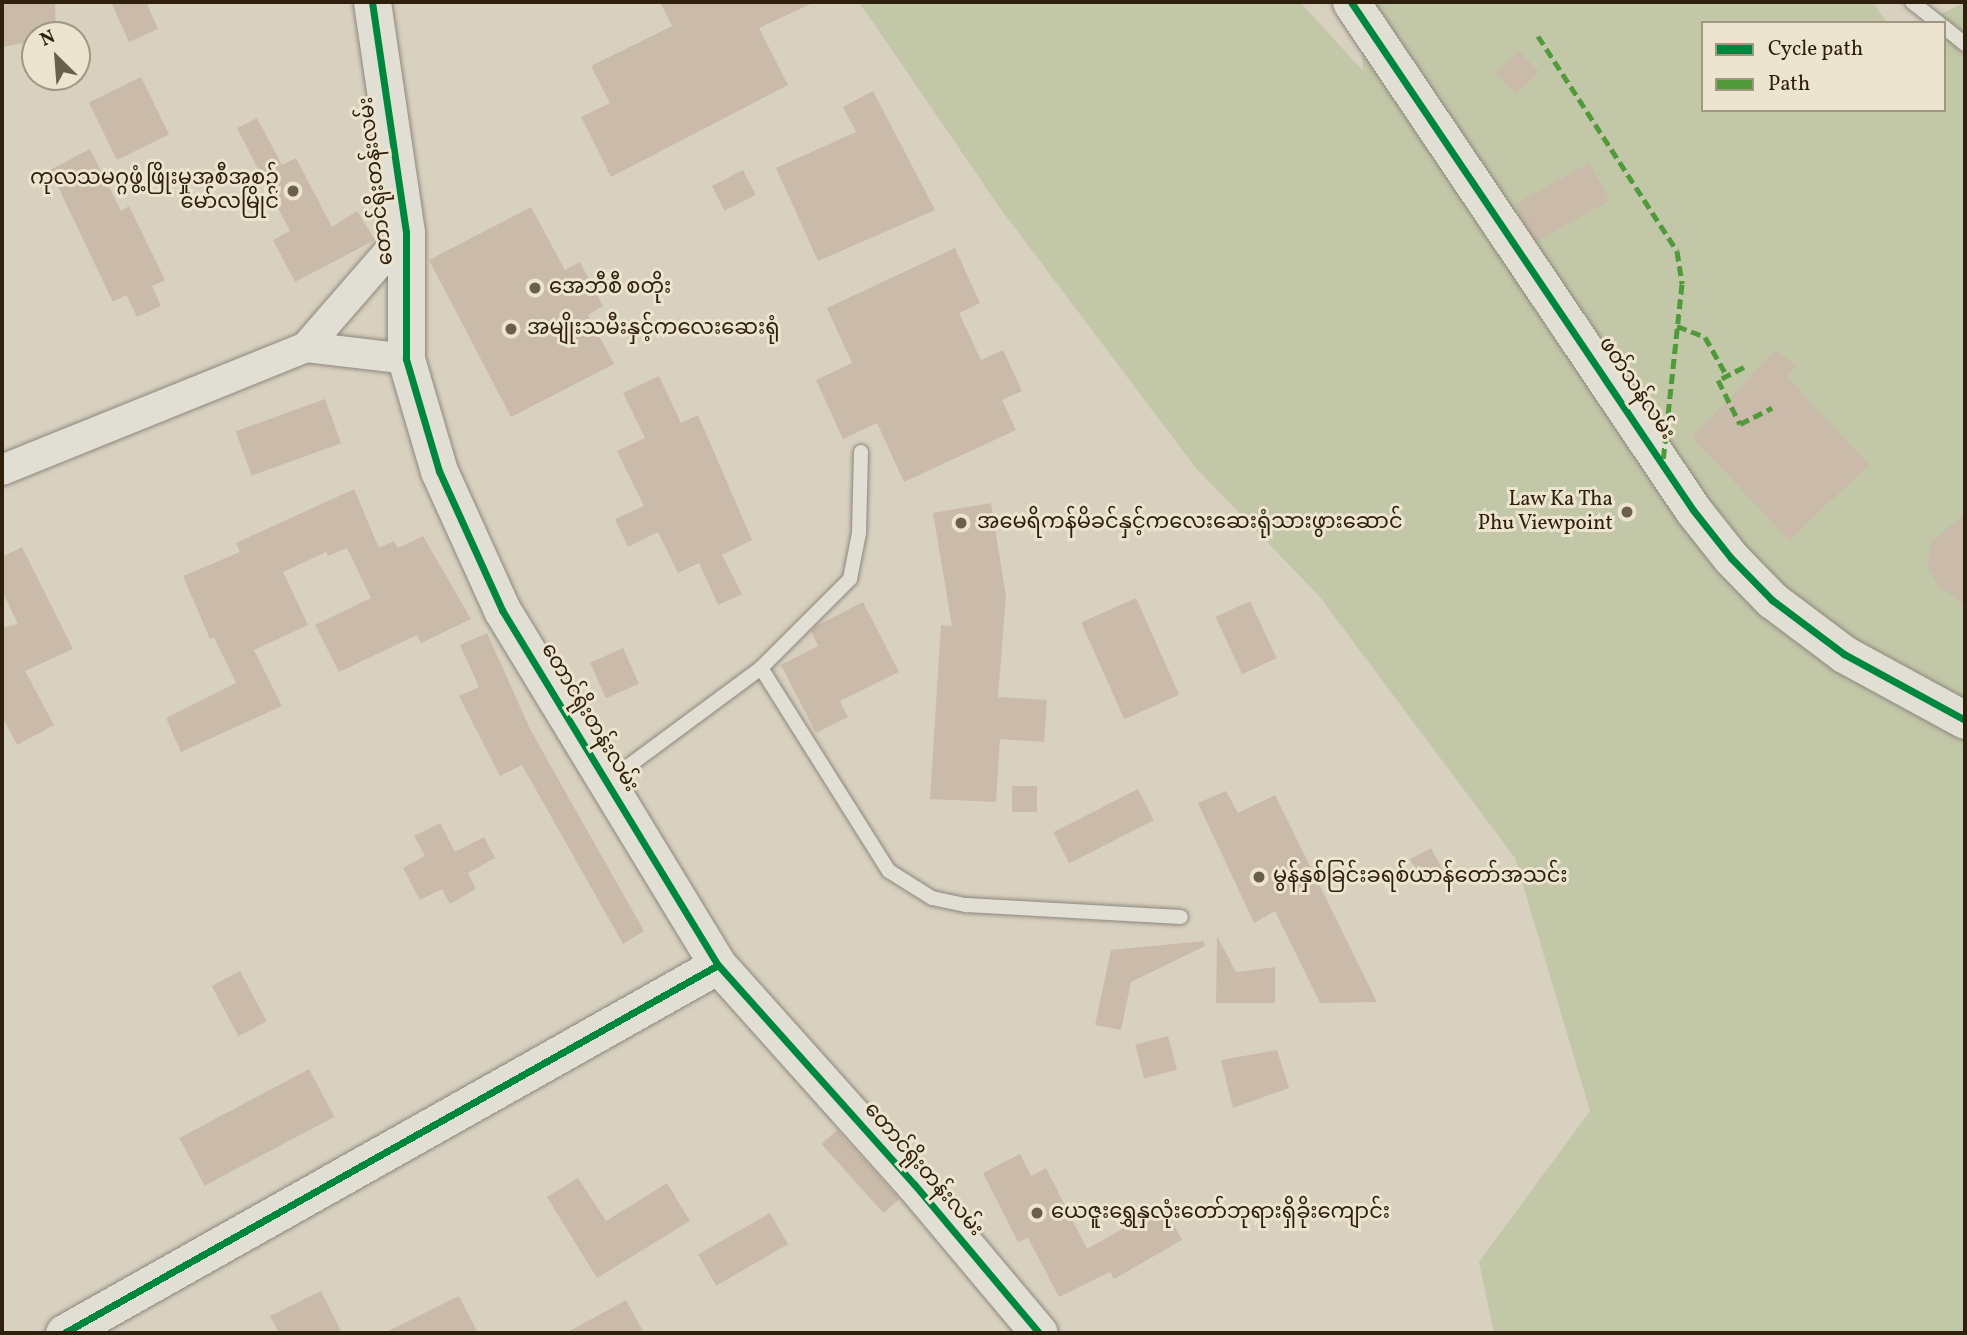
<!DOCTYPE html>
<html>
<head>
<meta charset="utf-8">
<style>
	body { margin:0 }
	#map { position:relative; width:1967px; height:1335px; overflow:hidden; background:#d8d1c0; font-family:Vollkorn,"Noto Sans Myanmar",serif }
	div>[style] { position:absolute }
	.green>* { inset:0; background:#c1c7a7 }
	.building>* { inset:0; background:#cabaaa; transform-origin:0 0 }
	.roads { filter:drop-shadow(0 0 2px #8d877c) drop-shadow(0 0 2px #8d877c) }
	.service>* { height:14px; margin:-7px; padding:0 7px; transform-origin:7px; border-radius:7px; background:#e1ded4 }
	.minor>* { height:30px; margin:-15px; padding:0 15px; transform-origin:15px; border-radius:15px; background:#e1ded4 }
	.tertiary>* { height:37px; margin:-18.5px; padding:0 18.5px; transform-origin:18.5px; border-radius:18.5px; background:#e1ded4 }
	.quiet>* { height:5px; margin-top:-2.5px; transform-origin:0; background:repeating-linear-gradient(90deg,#509a3c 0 10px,transparent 0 15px) }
	.cycleway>* { height:7px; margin:-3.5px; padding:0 3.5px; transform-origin:3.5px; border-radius:3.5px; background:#00873e }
	.dots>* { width:19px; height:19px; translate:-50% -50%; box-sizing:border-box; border:4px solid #ece4cf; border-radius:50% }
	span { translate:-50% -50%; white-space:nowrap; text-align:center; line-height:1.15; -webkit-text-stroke:6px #ece4cf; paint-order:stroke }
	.poi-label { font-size:21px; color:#2f200e }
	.right { translate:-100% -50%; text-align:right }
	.left { translate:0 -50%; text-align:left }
	.street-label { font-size:21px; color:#2f200e }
	.frame { position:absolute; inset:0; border:4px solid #2f200e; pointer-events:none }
	.legend { position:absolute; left:1701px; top:21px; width:245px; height:91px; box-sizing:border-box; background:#ece4cf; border:2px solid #a09682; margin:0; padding:9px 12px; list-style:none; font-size:21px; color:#2f200e }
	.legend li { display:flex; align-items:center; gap:14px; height:35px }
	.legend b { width:35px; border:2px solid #a09682 }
	.north { position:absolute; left:21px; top:21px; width:70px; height:70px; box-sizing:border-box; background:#ece4cf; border:2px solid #a09682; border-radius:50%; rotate:335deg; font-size:19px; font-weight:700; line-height:28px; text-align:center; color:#2f200e }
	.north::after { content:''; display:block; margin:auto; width:24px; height:32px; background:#6a5e4c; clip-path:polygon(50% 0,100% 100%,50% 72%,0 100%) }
</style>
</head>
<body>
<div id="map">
	<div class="green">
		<i style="clip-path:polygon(859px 2px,1300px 2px,1363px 71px,1360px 2px,1873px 2px,1887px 23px,1703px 23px,1703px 110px,1944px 110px,1944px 23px,1924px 23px,1965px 2px,1965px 1333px,1494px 1333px,1479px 1262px,1590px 1111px,1515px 858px,1319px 596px,1195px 467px,1000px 208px)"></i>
	</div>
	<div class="building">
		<i style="clip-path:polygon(2px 2px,55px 2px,56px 35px,35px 35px,35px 41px,2px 47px)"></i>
		<i style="clip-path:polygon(111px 2px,146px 2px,158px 29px,129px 42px)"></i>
		<i style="clip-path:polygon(660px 2px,815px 2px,759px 28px,788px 85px,611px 177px,581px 117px,610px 103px,591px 66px,672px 26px)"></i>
		<i style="left:1519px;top:51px;width:29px;height:32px;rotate:46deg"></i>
		<i style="left:141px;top:77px;width:64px;height:58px;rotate:64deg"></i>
		<i style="clip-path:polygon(873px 91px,935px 210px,818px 261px,776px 168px,856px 132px,843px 107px)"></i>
		<i style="clip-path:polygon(257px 118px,282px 165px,296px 158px,332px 227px,357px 211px,375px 240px,295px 282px,273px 240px,290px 231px,237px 128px)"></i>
		<i style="clip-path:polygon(90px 149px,121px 211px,129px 206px,165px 280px,152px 286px,161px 306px,137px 317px,126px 295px,113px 302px,50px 170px)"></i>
		<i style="left:1589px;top:163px;width:43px;height:85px;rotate:61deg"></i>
		<i style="left:743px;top:170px;width:28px;height:35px;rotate:63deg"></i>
		<i style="clip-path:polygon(531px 207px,565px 270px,580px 262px,603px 306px,588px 315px,614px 364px,511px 417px,429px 260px)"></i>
		<i style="clip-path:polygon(955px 248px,980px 303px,959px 313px,981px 360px,1003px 350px,1022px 391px,1002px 400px,1016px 430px,904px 482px,877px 423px,843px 439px,816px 380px,852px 363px,827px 308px)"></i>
		<i style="clip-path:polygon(1776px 350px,1796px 366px,1787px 377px,1869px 465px,1789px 540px,1692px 437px)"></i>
		<i style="clip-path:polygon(659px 376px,681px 423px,698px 415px,752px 540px,722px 555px,742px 594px,718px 605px,699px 563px,678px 573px,658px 532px,628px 547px,615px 519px,644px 506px,617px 451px,645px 438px,623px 393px)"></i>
		<i style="left:325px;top:399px;width:47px;height:95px;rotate:70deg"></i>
		<i style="clip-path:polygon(354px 489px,379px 548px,394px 541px,398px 548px,423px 536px,471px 619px,421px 643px,417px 635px,339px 672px,315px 625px,371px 598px,347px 548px,328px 556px,326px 552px,283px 572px,308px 625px,254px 650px,282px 706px,181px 752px,166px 718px,236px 683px,214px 637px,210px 639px,183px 576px,240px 552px,236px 543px)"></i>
		<i style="clip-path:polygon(991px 503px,1006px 596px,998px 697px,1047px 700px,1044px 742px,1000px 739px,996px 802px,930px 799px,941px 625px,952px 626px,933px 513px)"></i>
		<i style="clip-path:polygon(1965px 514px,1965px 605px,1940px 588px,1927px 566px,1932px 541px)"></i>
		<i style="clip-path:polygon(22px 547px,73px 649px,25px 671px,54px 725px,17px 745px,2px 716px,2px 628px,18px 624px,2px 591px,2px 557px)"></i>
		<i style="left:1136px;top:598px;width:106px;height:60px;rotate:66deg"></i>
		<i style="left:1250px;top:601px;width:63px;height:38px;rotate:65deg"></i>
		<i style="clip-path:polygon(863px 602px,899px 672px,840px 701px,848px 717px,816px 733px,781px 665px,818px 646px,811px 631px,816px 626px)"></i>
		<i style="clip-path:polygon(487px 633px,531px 731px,644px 931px,623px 944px,522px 765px,500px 776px,459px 696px,479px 687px,460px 645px)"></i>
		<i style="left:623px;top:648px;width:39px;height:36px;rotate:66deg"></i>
		<i style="left:1037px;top:786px;width:26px;height:25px;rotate:90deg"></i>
		<i style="left:1138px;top:789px;width:35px;height:95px;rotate:63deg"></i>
		<i style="clip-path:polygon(1226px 791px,1238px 813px,1275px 795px,1377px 1002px,1320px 1003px,1275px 911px,1254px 923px,1198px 803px)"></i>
		<i style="clip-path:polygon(440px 823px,455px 852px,484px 837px,495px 858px,468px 873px,476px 889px,450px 904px,442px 889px,420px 900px,403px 868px,425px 856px,414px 836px)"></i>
		<i style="left:1431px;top:848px;width:27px;height:24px;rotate:62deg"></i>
		<i style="clip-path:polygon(1217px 936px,1236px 972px,1275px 967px,1275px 1003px,1216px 1003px)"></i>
		<i style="clip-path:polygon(1204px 941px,1205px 946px,1131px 982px,1121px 1030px,1095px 1025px,1111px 950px)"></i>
		<i style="left:240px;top:971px;width:57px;height:32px;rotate:62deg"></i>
		<i style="left:1168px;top:1036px;width:35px;height:34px;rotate:75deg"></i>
		<i style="clip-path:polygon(1277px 1050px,1289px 1088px,1233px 1108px,1221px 1060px)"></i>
		<i style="left:309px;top:1069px;width:54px;height:147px;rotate:62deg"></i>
		<i style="left:837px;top:1130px;width:93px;height:21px;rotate:48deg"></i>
		<i style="clip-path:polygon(1020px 1154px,1031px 1176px,1046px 1168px,1087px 1249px,1163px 1206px,1182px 1240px,1114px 1279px,1110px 1272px,1059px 1297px,1028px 1238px,1018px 1242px,983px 1173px)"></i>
		<i style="clip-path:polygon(578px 1178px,606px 1221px,667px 1183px,690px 1221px,597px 1278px,547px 1197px)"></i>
		<i style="left:770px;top:1213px;width:36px;height:83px;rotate:60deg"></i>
		<i style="clip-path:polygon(321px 1291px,342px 1333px,279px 1333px,270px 1316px)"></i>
		<i style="clip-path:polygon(459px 1296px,478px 1333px,384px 1333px)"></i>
		<i style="clip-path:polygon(626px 1300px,644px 1333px,566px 1333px)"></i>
	</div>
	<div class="roads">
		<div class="service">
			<i style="left:1912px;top:2px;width:34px;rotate:38deg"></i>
			<i style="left:1944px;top:27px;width:27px;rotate:39deg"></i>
			<i style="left:761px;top:668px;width:240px;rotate:57.8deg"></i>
			<i style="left:889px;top:871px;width:51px;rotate:32.1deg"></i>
			<i style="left:932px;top:898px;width:35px;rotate:12deg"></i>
			<i style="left:966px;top:905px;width:215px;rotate:3.2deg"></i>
			<i style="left:607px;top:782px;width:192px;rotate:-36.5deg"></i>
			<i style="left:761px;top:668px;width:126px;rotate:-45deg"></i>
			<i style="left:850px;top:579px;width:47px;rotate:-78.9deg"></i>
			<i style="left:859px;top:533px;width:81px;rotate:-88.6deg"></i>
		</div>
		<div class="minor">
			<i style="left:306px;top:347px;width:101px;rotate:6.8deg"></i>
			<i style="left:2px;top:470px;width:328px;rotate:-22deg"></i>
			<i style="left:306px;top:347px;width:152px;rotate:-49deg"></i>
		</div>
		<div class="tertiary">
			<i style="left:372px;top:2px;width:232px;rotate:81.6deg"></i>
			<i style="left:406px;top:232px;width:127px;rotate:90deg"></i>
			<i style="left:406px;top:359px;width:117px;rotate:73.6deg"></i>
			<i style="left:439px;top:471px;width:153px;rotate:65.6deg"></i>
			<i style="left:502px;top:610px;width:416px;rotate:58.7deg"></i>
			<i style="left:718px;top:965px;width:294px;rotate:48.2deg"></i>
			<i style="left:914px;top:1184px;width:194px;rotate:50deg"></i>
			<i style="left:1351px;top:2px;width:612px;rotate:56.05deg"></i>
			<i style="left:1693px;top:510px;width:61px;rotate:51.6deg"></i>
			<i style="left:1731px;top:558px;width:59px;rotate:45.7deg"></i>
			<i style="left:1772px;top:600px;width:90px;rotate:36.9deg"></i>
			<i style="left:1844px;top:654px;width:138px;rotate:28.6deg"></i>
			<i style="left:64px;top:1333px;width:750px;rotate:-29.37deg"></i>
		</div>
	</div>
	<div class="quiet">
		<i style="left:1538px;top:36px;width:256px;rotate:57.1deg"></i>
		<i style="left:1677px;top:251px;width:33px;rotate:81deg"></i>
		<i style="left:1682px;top:284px;width:178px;rotate:96.1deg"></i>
		<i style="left:1677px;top:326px;width:30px;rotate:21deg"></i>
		<i style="left:1705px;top:337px;width:45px;rotate:60.6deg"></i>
		<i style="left:1744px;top:367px;width:29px;rotate:153deg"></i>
		<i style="left:1718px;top:380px;width:49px;rotate:63.4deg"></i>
		<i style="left:1740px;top:424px;width:36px;rotate:-27deg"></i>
	</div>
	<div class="cycleway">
		<i style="left:372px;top:2px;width:232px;rotate:81.6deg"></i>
		<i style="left:406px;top:232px;width:127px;rotate:90deg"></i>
		<i style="left:406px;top:359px;width:117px;rotate:73.6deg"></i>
		<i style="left:439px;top:471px;width:153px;rotate:65.6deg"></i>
		<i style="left:502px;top:610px;width:416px;rotate:58.7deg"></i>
		<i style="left:718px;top:965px;width:294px;rotate:48.2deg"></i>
		<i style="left:914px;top:1184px;width:194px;rotate:50deg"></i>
		<i style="left:1351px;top:2px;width:612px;rotate:56.05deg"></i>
		<i style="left:1693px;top:510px;width:61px;rotate:51.6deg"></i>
		<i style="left:1731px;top:558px;width:59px;rotate:45.7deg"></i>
		<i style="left:1772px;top:600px;width:90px;rotate:36.9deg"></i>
		<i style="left:1844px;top:654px;width:138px;rotate:28.6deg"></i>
		<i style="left:64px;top:1333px;width:750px;rotate:-29.37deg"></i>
	</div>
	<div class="dots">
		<i style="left:293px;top:191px;background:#6a5e4c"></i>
		<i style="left:535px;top:288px;background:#6a5e4c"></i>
		<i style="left:511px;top:329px;background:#6a5e4c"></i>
		<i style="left:1627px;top:512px;background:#6a5e4c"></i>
		<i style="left:961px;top:523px;background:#6a5e4c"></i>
		<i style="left:1259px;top:877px;background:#6a5e4c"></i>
		<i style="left:1037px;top:1213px;background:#6a5e4c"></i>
	</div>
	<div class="poi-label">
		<span class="right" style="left:279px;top:191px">ကုလသမဂ္ဂဖွံ့ဖြိုးမှုအစီအစဉ်<br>မော်လမြိုင်</span>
		<span class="left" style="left:549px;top:288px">အေဘီစီ စတိုး</span>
		<span class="left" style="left:527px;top:329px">အမျိုးသမီးနှင့်ကလေးဆေးရုံ</span>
		<span class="right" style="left:1613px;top:512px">Law Ka Tha<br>Phu Viewpoint</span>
		<span class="left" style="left:977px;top:523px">အမေရိကန်မိခင်နှင့်ကလေးဆေးရုံသားဖွားဆောင်</span>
		<span class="left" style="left:1273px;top:877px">မွန်နှစ်ခြင်းခရစ်ယာန်တော်အသင်း</span>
		<span class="left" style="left:1051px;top:1213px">ယေဇူးရွှေနှလုံးတော်ဘုရားရှိခိုးကျောင်း</span>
	</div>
	<div class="street-label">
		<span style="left:377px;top:181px;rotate:-97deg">တောင်ရိုးတန်းလမ်း</span>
		<span style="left:1636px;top:389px;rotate:56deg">ဖတ်သန်လမ်း</span>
		<span style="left:589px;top:718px;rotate:59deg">တောင်ရိုးတန်းလမ်း</span>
		<span style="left:923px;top:1170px;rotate:49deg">တောင်ရိုးတန်းလမ်း</span>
	</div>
	<div class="frame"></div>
	<ul class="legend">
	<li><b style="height:9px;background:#00873e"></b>Cycle path</li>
	<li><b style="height:9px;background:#509a3c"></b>Path</li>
	</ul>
	<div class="north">N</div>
</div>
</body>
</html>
